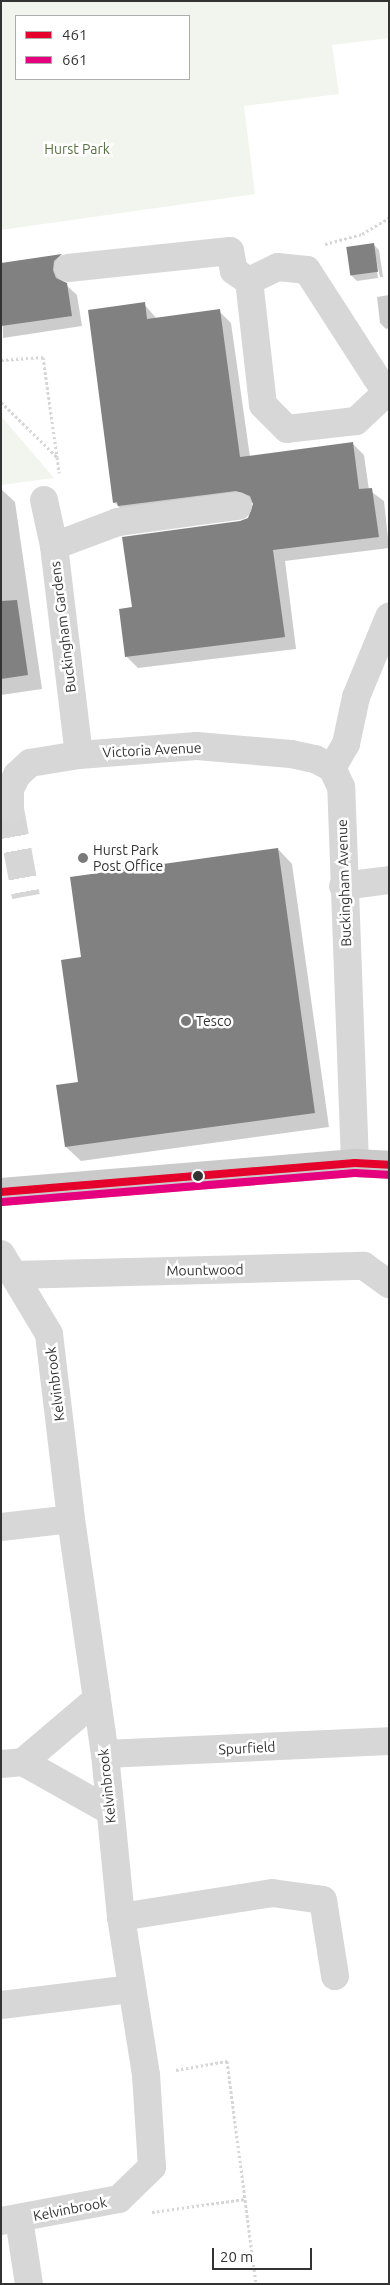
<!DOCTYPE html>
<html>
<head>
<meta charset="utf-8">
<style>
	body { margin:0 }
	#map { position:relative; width:390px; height:2285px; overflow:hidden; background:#fff; font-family:Ubuntu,sans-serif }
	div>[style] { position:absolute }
	.green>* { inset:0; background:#f1f5ed }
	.shadow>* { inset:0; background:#0003 }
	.building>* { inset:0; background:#818181; transform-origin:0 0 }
	.minor-tunnel>* { height:28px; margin-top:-14px; transform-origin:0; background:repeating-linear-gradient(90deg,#d6d6d6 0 28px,transparent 0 42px) }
	.path>* { height:3px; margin-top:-1.5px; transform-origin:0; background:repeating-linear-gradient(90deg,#d6d6d6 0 2.5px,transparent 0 5px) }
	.minor>* { height:28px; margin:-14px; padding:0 14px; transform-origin:14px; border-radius:14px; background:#d7d7d7 }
	.major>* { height:28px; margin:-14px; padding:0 14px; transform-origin:14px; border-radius:14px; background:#cacaca }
	.bus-1>* { height:8px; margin:-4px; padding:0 4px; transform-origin:4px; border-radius:4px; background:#e4002b }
	.bus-2>* { height:8px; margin:-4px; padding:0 4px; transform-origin:4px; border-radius:4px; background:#e5007d }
	.dots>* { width:14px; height:14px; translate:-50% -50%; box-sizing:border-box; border:2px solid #fff; border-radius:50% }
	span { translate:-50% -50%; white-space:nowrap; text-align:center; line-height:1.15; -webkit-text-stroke:5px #fff; paint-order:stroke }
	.park-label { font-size:14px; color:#56703f }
	.street-label { font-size:14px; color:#333 }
	.poi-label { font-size:14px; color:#333 }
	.left { translate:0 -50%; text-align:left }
	.frame { position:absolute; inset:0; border:2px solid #333; pointer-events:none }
	.legend { position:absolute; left:15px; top:15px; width:175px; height:65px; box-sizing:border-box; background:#fff; border:1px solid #adadad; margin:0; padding:6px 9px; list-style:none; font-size:15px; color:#333 }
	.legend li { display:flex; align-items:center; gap:10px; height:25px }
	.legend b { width:25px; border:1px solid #adadad }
	.scale { position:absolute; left:212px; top:2248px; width:100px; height:22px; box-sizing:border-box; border:2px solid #333; border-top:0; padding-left:6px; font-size:15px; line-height:18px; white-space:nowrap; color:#333; -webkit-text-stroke:4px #fff; paint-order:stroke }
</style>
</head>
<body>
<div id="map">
	<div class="green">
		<i style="clip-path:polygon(evenodd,1px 1px,389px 1px,389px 38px,332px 45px,339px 94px,244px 106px,255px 194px,1px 230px,1px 1px,16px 16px,189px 16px,189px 79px,16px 79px,16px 16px)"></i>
		<i style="clip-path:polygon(1px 416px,54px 478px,1px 485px)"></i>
	</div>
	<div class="shadow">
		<i style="clip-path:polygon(374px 245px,379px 250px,383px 277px,380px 277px,374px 249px,378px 278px,357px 281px,351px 275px)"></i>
		<i style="clip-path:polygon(61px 256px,71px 265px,64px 272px,62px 281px,77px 295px,82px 326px,3px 338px,1px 264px)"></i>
		<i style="clip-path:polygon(389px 295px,389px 328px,386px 329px,380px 323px,377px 297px)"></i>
		<i style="clip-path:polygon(144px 304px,157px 319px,219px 311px,231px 323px,250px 457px,352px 443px,364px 455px,369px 490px,384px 501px,389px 548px,285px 561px,296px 649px,138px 668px,126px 656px,133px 608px,249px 519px,255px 504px,249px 502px,126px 514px,114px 502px)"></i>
		<i style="clip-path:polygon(1px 489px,15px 502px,42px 689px,1px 695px)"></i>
		<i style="clip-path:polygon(278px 849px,292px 864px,329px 1127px,81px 1161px,66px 1147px,80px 1083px,83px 958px)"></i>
	</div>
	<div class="building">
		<i style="left:374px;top:243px;width:29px;height:28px;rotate:82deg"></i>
		<i style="clip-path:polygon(62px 254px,54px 261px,53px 270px,56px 278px,67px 283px,72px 316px,1px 326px,1px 263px)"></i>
		<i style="clip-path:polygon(145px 302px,147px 319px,220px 309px,240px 457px,353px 442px,359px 489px,372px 488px,379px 537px,273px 550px,285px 637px,125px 657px,119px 609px,132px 607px,122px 537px,240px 521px,248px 518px,253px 504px,250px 496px,236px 491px,118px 506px,117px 502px,113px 503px,88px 310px)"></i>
		<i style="clip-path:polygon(17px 600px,28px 675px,1px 679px,1px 601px)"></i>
		<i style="clip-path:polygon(278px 848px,315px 1113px,65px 1147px,56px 1085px,78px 1082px,61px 960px,81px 957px,70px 877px)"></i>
	</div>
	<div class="minor-tunnel">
		<i style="left:10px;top:809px;width:89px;rotate:79.7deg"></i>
	</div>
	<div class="path">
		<i style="left:325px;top:244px;width:38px;rotate:-15deg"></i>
		<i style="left:362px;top:234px;width:31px;rotate:-31deg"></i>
		<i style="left:1px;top:360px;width:42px;rotate:-4.1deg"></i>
		<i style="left:43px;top:357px;width:101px;rotate:82deg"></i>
		<i style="left:1px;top:402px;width:78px;rotate:44.5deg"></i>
		<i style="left:57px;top:457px;width:16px;rotate:83deg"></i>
		<i style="left:176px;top:2070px;width:52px;rotate:-10deg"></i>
		<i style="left:227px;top:2061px;width:225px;rotate:82.6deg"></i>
		<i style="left:152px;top:2212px;width:94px;rotate:-8deg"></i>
	</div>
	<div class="minor">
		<i style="left:68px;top:268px;width:163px;rotate:-6deg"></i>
		<i style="left:230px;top:251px;width:20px;rotate:79deg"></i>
		<i style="left:234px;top:271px;width:18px;rotate:34deg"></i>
		<i style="left:385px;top:394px;width:40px;rotate:137deg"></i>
		<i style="left:356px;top:421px;width:69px;rotate:173.4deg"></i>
		<i style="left:287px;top:429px;width:34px;rotate:-135deg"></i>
		<i style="left:263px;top:405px;width:125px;rotate:-96.4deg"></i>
		<i style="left:249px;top:281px;width:32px;rotate:-26deg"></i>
		<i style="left:278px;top:267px;width:29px;rotate:6deg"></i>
		<i style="left:307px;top:270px;width:151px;rotate:57.2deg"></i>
		<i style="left:44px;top:500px;width:47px;rotate:77.7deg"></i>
		<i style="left:54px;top:546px;width:210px;rotate:83.2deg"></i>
		<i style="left:54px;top:546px;width:68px;rotate:-20.6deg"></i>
		<i style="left:118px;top:522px;width:121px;rotate:-7.6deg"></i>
		<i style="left:10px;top:809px;width:20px;rotate:-90deg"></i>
		<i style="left:10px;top:789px;width:16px;rotate:-63deg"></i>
		<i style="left:17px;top:775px;width:18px;rotate:-43deg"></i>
		<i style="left:30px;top:763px;width:50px;rotate:-9.3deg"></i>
		<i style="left:79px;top:755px;width:118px;rotate:-4.4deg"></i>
		<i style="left:197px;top:746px;width:94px;rotate:4.9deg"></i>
		<i style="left:291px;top:754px;width:25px;rotate:12deg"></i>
		<i style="left:315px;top:759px;width:19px;rotate:28deg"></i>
		<i style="left:343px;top:886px;width:46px;rotate:-7.4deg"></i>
		<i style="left:355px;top:1163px;width:376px;rotate:-92.1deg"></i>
		<i style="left:341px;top:787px;width:21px;rotate:-115deg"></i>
		<i style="left:332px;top:768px;width:28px;rotate:-60deg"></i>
		<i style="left:346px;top:744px;width:48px;rotate:-78deg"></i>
		<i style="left:356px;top:697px;width:87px;rotate:-67.6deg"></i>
		<i style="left:1px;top:1254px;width:93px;rotate:59deg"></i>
		<i style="left:49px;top:1334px;width:186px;rotate:83.2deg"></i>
		<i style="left:71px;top:1519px;width:237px;rotate:81.8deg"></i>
		<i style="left:105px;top:1754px;width:164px;rotate:84.4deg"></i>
		<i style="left:121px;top:1917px;width:160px;rotate:81deg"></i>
		<i style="left:146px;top:2075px;width:92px;rotate:86.3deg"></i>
		<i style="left:152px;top:2167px;width:46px;rotate:135.9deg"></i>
		<i style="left:119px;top:2199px;width:120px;rotate:169.4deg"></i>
		<i style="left:14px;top:1275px;width:350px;rotate:-1.5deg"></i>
		<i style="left:364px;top:1266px;width:31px;rotate:36deg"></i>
		<i style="left:1px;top:1527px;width:70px;rotate:-6.5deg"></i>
		<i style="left:105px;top:1754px;width:284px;rotate:-2.6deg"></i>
		<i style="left:23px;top:1762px;width:100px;rotate:29.4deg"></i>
		<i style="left:1px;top:1764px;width:22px;rotate:-5deg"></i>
		<i style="left:23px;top:1762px;width:97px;rotate:-40.4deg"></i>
		<i style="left:121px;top:1917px;width:153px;rotate:-9deg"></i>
		<i style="left:272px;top:1893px;width:51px;rotate:7.8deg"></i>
		<i style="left:323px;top:1900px;width:77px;rotate:81deg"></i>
		<i style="left:1px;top:2005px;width:132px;rotate:-7deg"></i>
		<i style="left:19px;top:2219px;width:66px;rotate:81.3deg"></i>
	</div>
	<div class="major">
		<i style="left:1px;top:1192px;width:355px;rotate:-4.7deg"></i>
		<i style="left:355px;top:1163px;width:34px;rotate:3deg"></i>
	</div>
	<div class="bus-1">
		<i style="left:1px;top:1192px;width:355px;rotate:-4.7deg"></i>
		<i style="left:355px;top:1163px;width:34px;rotate:3deg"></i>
	</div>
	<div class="bus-2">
		<i style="left:2px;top:1202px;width:354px;rotate:-4.7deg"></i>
		<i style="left:355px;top:1173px;width:33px;rotate:3deg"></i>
	</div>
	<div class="dots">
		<i style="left:83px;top:858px;background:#7a7a7a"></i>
		<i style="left:186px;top:1021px;background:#7a7a7a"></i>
		<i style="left:198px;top:1176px;background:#333"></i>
	</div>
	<div class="park-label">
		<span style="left:77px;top:149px">Hurst Park</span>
	</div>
	<div class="street-label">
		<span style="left:63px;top:627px;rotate:-97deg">Buckingham Gardens</span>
		<span style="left:152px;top:750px;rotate:-3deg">Victoria Avenue</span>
		<span style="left:344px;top:883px;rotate:-92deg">Buckingham Avenue</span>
		<span style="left:205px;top:1270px;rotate:-1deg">Mountwood</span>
		<span style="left:55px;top:1384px;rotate:-97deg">Kelvinbrook</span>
		<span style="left:247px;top:1748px;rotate:-3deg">Spurfield</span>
		<span style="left:107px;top:1786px;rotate:-96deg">Kelvinbrook</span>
		<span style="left:70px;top:2209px;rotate:-11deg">Kelvinbrook</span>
	</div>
	<div class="poi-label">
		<span class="left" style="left:93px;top:858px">Hurst Park<br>Post Office</span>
		<span class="left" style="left:196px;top:1021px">Tesco</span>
	</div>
	<div class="frame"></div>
	<ul class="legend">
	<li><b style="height:6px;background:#e4002b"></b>461</li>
	<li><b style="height:6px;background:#e5007d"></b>661</li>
	</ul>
	<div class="scale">20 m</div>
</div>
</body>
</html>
